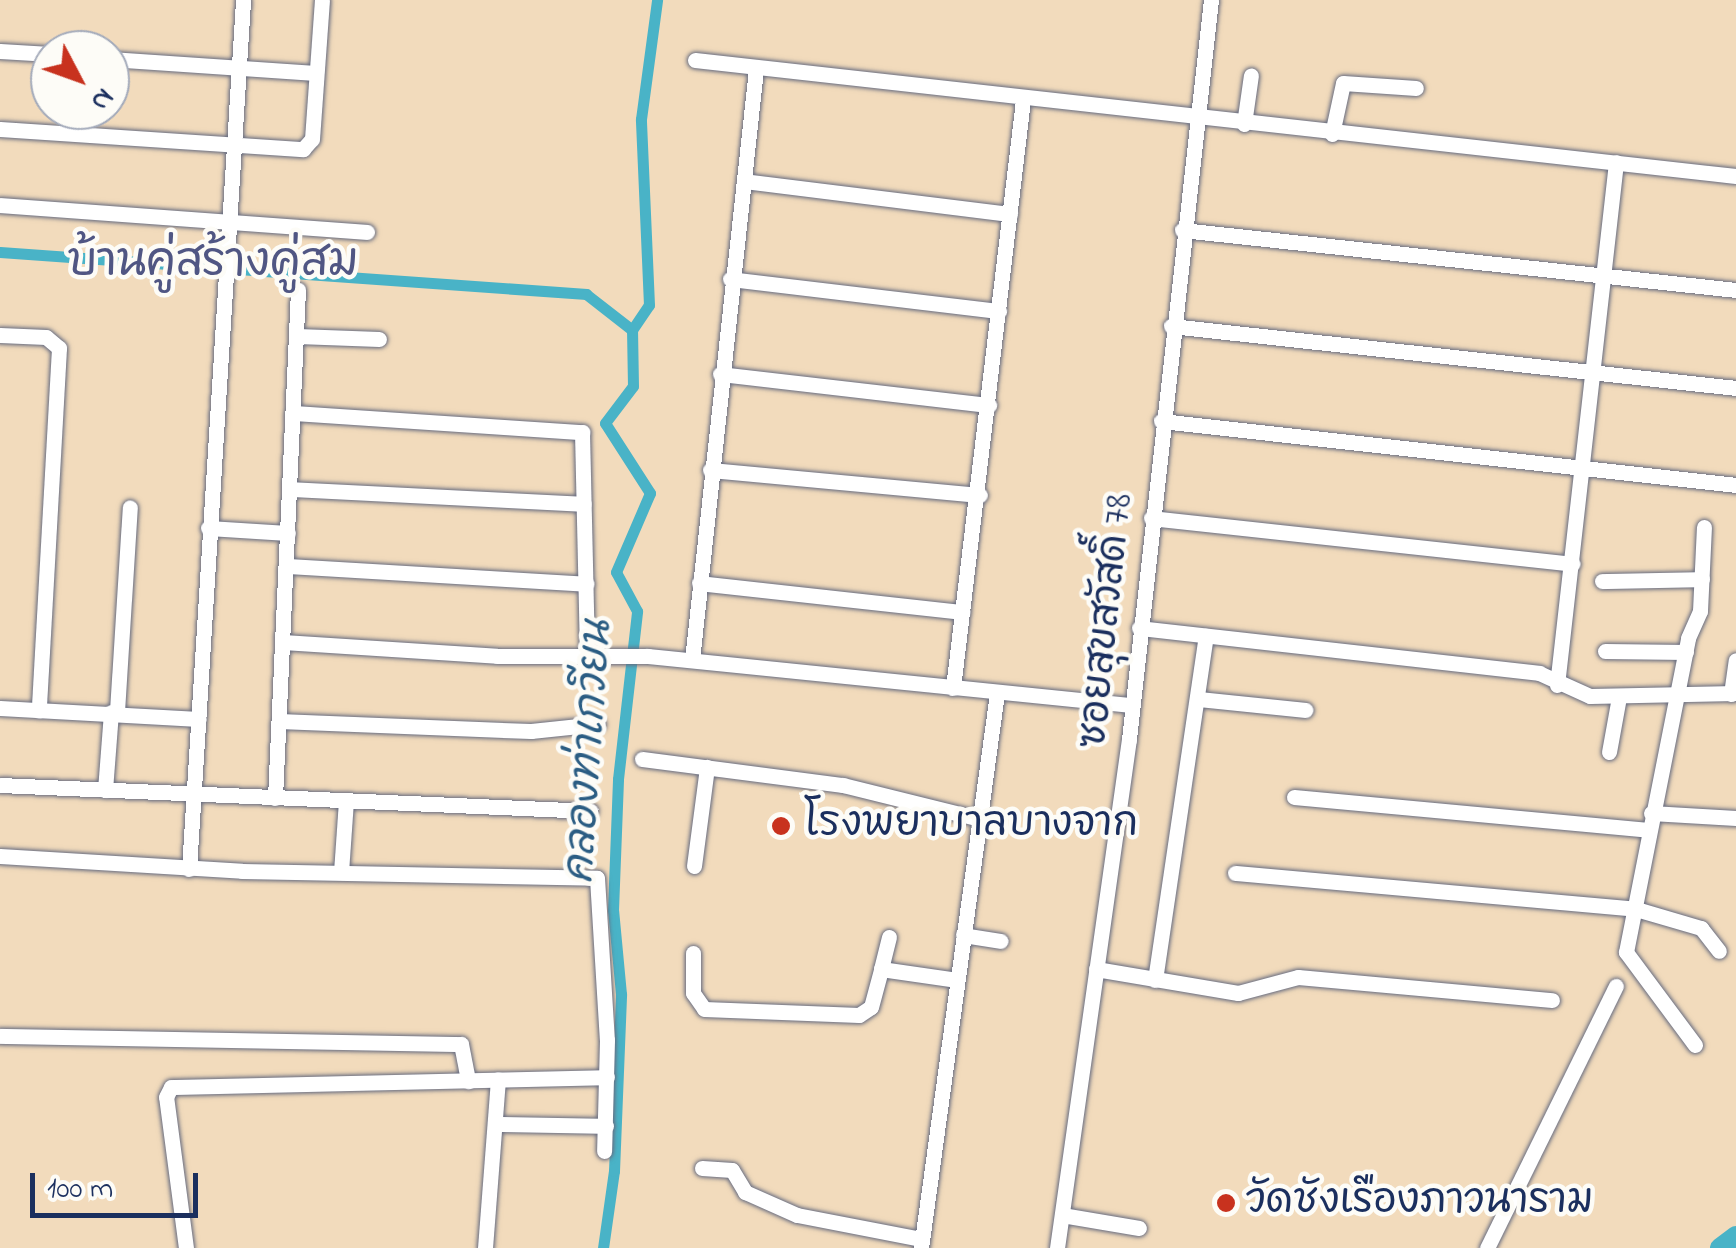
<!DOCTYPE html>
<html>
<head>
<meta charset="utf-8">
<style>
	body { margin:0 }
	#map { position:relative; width:1736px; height:1248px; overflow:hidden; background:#f2dbbc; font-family:"Indie Flower","Playpen Sans Thai",sans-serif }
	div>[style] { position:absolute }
	.canal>* { height:11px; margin:-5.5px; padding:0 5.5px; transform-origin:5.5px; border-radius:5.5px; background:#49b3c7 }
	.river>* { height:20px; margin:-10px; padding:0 10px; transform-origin:10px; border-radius:10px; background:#49b3c7 }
	.roads { filter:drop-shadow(0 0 2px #666b7f) drop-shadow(0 0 2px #666b7f) }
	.minor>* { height:15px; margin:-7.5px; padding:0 7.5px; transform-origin:7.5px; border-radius:7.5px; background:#fff }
	.dots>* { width:28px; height:28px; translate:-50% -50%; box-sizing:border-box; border:5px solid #fdfcf7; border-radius:50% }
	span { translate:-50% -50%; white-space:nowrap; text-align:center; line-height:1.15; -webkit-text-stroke:9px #fdfcf7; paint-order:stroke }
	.street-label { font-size:40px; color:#1b2f5e }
	.poi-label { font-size:40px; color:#1b2f5e }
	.left { translate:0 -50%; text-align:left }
	.water-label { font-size:42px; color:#2b5d83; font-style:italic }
	.quarter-label { font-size:45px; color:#505683 }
	.north { position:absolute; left:30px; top:30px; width:100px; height:100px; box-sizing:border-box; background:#fdfcf7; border:2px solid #a3aaba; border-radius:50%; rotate:131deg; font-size:28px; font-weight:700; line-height:40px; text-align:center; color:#1b2f5e }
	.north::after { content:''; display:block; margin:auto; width:35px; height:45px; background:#c8321e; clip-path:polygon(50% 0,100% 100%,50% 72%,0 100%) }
	.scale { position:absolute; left:30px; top:1173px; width:168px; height:45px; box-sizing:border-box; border:5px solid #1b2f5e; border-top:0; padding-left:12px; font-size:30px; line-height:35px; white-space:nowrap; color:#1b2f5e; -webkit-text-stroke:8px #fdfcf7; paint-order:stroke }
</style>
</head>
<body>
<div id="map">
	<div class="canal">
		<i style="left:0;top:252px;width:588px;rotate:4.1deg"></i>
		<i style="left:586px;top:294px;width:58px;rotate:38deg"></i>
		<i style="left:603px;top:1248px;width:78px;rotate:-81.9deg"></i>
		<i style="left:614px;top:1171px;width:177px;rotate:-87.7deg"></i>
		<i style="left:621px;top:994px;width:84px;rotate:-95.4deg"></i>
		<i style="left:613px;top:910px;width:131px;rotate:-87.8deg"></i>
		<i style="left:618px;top:779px;width:169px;rotate:-83.5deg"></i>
		<i style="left:637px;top:611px;width:44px;rotate:-118.3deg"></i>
		<i style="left:616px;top:572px;width:86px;rotate:-66.7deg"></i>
		<i style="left:650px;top:493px;width:83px;rotate:-122.7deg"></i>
		<i style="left:605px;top:423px;width:46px;rotate:-52.9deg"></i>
		<i style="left:633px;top:386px;width:56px;rotate:-91deg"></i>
		<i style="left:632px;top:330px;width:30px;rotate:-56deg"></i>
		<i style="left:649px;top:305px;width:186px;rotate:-92.5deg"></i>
		<i style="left:641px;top:119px;width:120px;rotate:-82.3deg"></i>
	</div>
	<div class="river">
		<i style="left:1720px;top:1248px;width:20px;rotate:-37deg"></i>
	</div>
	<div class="roads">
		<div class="minor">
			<i style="left:0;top:51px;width:50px;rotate:3.4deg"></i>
			<i style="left:110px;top:59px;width:206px;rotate:3.9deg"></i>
			<i style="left:695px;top:60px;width:1047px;rotate:6.36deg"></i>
			<i style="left:1244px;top:124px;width:49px;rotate:-81.9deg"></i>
			<i style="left:0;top:129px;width:304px;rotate:3.8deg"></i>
			<i style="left:303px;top:149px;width:13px;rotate:-48deg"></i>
			<i style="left:312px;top:139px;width:139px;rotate:-85.9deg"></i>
			<i style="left:1332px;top:134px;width:52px;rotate:-77.8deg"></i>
			<i style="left:1343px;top:83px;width:73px;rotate:3.9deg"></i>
			<i style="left:744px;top:181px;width:268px;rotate:7.1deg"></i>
			<i style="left:0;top:205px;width:368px;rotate:4.2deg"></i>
			<i style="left:1182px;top:230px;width:557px;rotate:6.18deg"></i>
			<i style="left:730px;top:279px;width:271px;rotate:6.8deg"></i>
			<i style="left:1171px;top:326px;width:568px;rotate:6.26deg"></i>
			<i style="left:0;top:335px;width:46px;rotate:2.5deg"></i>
			<i style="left:46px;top:337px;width:17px;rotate:40deg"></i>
			<i style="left:59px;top:348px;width:363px;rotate:93.2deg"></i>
			<i style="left:297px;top:336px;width:82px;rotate:2.1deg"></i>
			<i style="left:720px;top:374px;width:271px;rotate:6.6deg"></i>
			<i style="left:294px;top:413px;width:289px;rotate:3.8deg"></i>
			<i style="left:582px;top:432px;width:222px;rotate:88.7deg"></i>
			<i style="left:1161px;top:421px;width:579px;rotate:6.35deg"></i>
			<i style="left:710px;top:470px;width:271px;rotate:5.3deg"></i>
			<i style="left:290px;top:489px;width:294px;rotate:2.9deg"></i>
			<i style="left:1151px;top:518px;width:424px;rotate:6.2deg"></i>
			<i style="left:208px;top:528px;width:80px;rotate:3.6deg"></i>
			<i style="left:287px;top:566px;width:300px;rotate:3.4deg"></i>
			<i style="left:1602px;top:581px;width:100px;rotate:-1.1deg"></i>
			<i style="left:699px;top:583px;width:265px;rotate:6.3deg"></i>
			<i style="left:1139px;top:628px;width:403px;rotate:6.4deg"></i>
			<i style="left:1539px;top:673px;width:56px;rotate:24.3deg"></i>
			<i style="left:1590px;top:696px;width:146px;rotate:-1.2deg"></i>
			<i style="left:283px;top:642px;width:214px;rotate:3.7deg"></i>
			<i style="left:497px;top:656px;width:151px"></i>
			<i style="left:648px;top:656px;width:486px;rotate:5.8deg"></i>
			<i style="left:1605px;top:651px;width:81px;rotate:0.7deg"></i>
			<i style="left:692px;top:660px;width:594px;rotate:-83.82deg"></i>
			<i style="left:1557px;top:685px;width:526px;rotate:-83.56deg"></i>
			<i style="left:953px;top:688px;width:592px;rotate:-83.21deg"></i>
			<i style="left:1731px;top:694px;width:34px;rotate:-82deg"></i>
			<i style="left:1199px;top:699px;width:107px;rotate:5.9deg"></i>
			<i style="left:0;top:708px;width:199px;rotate:3.2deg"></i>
			<i style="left:117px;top:711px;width:204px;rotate:-86.4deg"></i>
			<i style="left:279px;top:721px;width:252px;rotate:2.3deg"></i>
			<i style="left:531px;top:731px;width:67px;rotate:-6deg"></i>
			<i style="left:1609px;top:752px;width:56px;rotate:-79.7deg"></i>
			<i style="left:642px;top:759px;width:203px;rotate:7.4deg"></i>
			<i style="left:843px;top:785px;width:141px;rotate:13.9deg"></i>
			<i style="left:0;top:785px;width:591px;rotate:2.52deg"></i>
			<i style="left:105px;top:790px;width:78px;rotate:-85.6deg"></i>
			<i style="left:1294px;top:797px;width:356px;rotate:5.3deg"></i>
			<i style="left:275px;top:798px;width:509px;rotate:-87.41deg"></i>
			<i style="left:1651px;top:813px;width:85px;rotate:3.4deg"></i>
			<i style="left:0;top:856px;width:242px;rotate:3.5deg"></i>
			<i style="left:242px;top:871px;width:355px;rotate:1.1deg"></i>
			<i style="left:597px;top:878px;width:162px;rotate:86.5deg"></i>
			<i style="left:607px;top:1040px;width:111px;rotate:91.5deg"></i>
			<i style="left:694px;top:866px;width:100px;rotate:-82.5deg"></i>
			<i style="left:189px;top:869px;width:871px;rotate:-86.44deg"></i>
			<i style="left:341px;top:872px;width:71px;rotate:-86deg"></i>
			<i style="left:1235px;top:873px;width:403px;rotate:5.1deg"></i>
			<i style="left:1636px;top:909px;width:68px;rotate:16.3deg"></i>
			<i style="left:1701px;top:928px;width:29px;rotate:52deg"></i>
			<i style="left:963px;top:935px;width:38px;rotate:9deg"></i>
			<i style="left:693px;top:953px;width:40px;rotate:90deg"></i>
			<i style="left:693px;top:993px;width:19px;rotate:55deg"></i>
			<i style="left:704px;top:1009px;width:155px;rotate:2.2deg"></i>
			<i style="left:859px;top:1015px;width:14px;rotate:-34deg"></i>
			<i style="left:871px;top:1007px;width:39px;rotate:-75deg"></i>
			<i style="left:881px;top:969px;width:77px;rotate:8.2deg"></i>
			<i style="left:881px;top:969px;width:33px;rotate:-76deg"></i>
			<i style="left:1096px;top:969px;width:144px;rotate:9.6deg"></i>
			<i style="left:1238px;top:993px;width:62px;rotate:-14.9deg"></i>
			<i style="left:1298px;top:977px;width:255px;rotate:5.2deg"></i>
			<i style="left:1155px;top:980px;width:348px;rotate:-81.6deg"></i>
			<i style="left:0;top:1036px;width:461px;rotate:1deg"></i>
			<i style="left:461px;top:1044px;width:38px;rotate:79deg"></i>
			<i style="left:1695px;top:1045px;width:116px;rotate:-126.6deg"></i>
			<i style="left:1626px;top:952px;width:320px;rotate:-78.8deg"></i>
			<i style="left:1688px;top:638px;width:30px;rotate:-66deg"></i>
			<i style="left:1700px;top:611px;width:84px;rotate:-87.3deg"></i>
			<i style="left:495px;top:1124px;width:111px;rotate:1deg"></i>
			<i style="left:702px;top:1168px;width:30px;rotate:4deg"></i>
			<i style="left:732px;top:1170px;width:26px;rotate:59deg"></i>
			<i style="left:745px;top:1192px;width:57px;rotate:23.9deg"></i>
			<i style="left:797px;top:1215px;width:127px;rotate:10.9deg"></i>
			<i style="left:1062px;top:1215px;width:78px;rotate:9.6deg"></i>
			<i style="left:186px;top:1248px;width:152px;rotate:-97.5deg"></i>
			<i style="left:166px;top:1097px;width:11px;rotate:-63deg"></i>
			<i style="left:171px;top:1087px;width:436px;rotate:-1.3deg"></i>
			<i style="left:485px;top:1248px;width:169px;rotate:-85.6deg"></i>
			<i style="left:921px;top:1248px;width:560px;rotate:-82.2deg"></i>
			<i style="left:1057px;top:1248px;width:514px;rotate:-81.95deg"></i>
			<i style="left:1129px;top:739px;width:744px;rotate:-83.67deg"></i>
			<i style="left:1487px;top:1248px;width:292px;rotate:-63.8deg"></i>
		</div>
	</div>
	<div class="dots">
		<i style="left:781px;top:826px;background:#c8321e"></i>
		<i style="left:1226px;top:1203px;background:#c8321e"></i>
	</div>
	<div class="street-label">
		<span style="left:1108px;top:621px;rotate:-84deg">ซอยสุขสวัสดิ์ 78</span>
	</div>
	<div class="poi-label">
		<span class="left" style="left:804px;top:826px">โรงพยาบาลบางจาก</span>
		<span class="left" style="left:1246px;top:1203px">วัดชังเรืองภาวนาราม</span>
	</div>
	<div class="water-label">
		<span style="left:590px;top:752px;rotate:-86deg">คลองท่าเกวียน</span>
	</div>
	<div class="quarter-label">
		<span style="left:213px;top:265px">บ้านคู่สร้างคู่สม</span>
	</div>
	<div class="north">N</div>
	<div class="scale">100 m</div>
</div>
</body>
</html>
